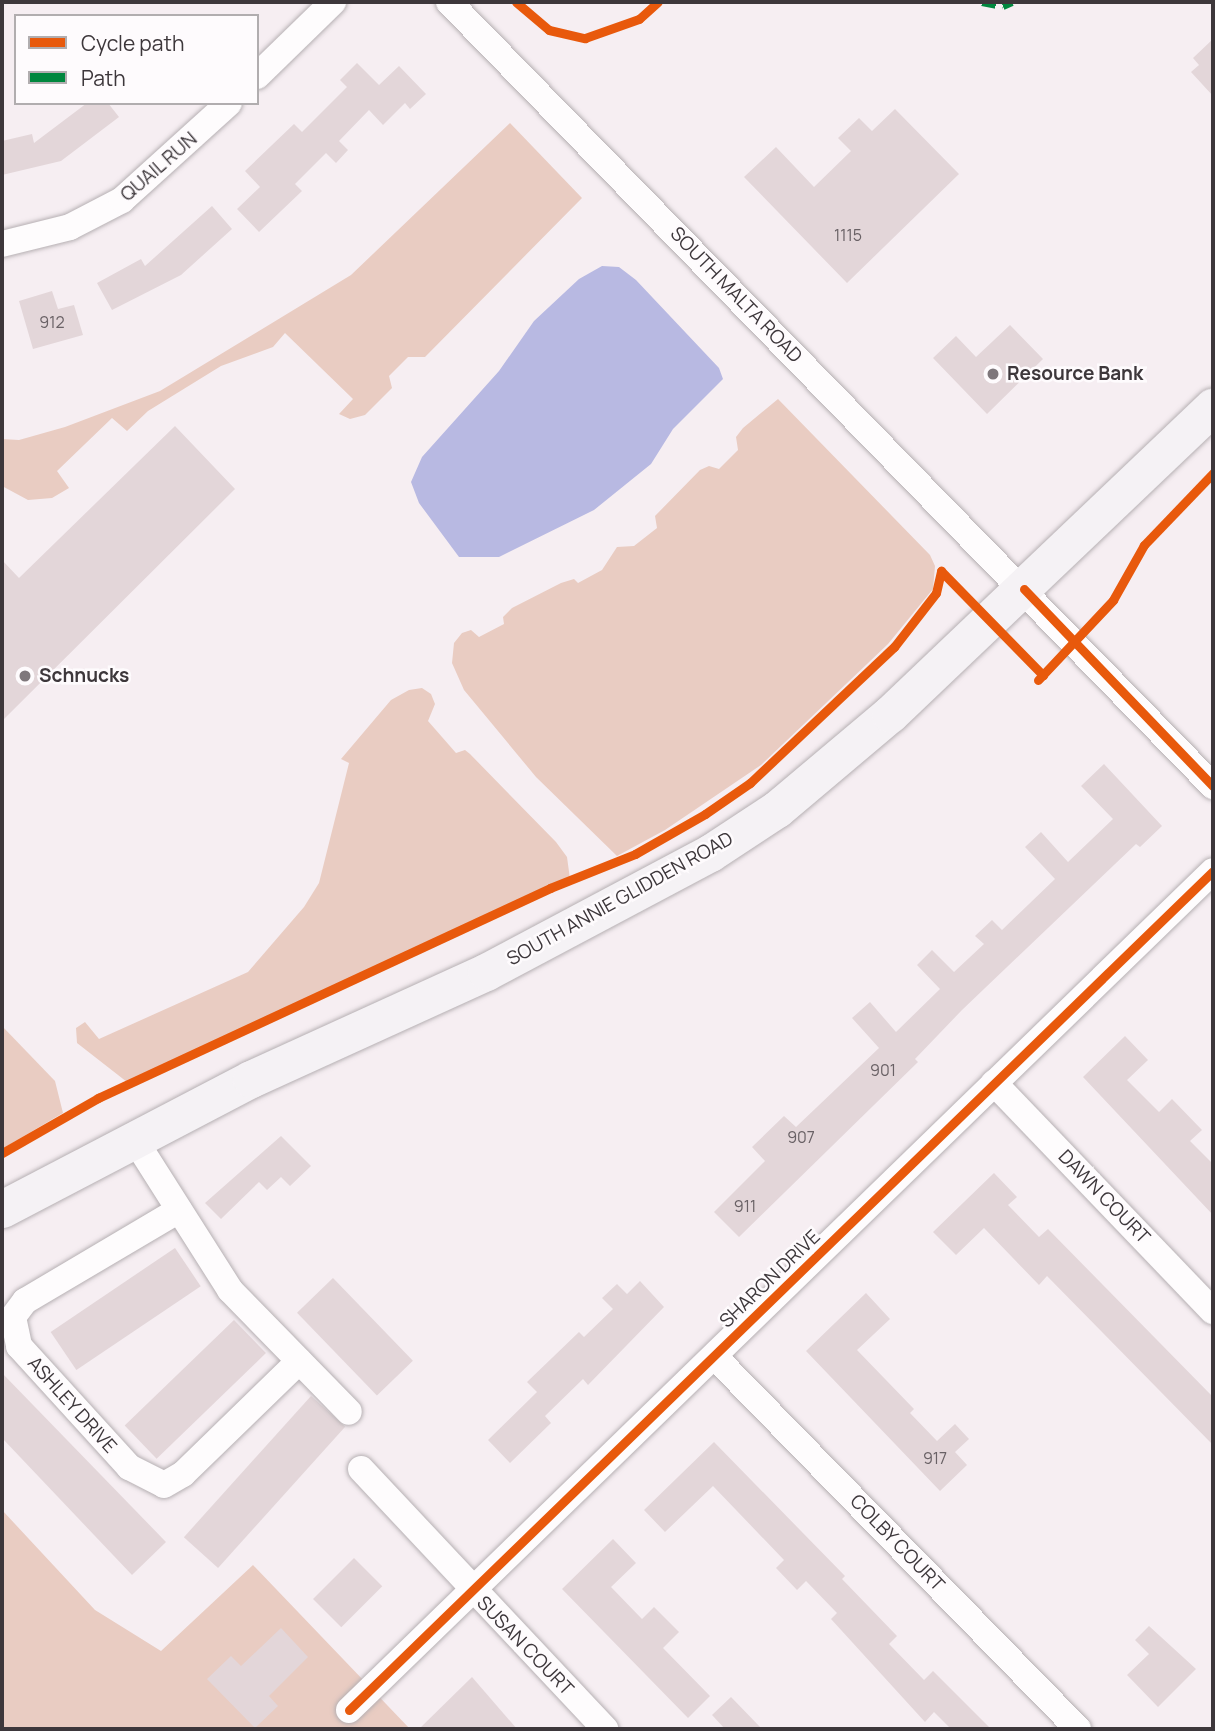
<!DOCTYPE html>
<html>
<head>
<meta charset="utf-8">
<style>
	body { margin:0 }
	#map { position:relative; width:1215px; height:1731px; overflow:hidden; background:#f6eef2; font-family:Manrope,sans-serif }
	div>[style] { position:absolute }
	.green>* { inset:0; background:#e9ccc2 }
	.water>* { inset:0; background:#b8b9e2 }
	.building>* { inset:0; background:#e3d6d9; transform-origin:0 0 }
	.roads { filter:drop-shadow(0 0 2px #b6b0b3) drop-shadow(0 0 2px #b6b0b3) }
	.street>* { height:26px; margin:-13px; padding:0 13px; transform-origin:13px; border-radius:13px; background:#fefcfd }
	.secondary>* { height:37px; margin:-18.5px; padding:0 18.5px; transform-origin:18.5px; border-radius:18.5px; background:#f5f2f5 }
	.quiet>* { height:7px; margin-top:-3.5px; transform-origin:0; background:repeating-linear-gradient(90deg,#00873e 0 14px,transparent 0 21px) }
	.cycleway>* { height:9px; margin:-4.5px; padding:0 4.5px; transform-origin:4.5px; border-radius:4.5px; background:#e8590c }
	.dots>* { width:19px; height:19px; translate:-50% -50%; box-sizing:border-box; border:4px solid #fefbfd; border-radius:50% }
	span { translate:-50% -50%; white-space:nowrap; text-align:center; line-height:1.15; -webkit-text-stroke:5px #fefbfd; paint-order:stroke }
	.number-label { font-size:16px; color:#696165 }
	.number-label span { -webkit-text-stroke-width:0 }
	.street-label { font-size:19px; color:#3d373b }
	.poi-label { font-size:19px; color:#3d373b; font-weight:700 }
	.left { translate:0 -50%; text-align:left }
	.frame { position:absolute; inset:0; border:4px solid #3d373b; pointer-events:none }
	.legend { position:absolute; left:14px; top:14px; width:245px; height:91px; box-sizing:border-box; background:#fefbfd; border:2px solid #b1adaf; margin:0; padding:9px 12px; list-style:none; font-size:21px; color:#3d373b }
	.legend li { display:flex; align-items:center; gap:14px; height:35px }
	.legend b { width:35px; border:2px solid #b1adaf }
</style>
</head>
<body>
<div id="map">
	<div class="green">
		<i style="clip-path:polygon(510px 123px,582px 198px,425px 357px,408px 357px,389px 376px,392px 388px,365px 415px,350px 419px,339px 414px,353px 399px,285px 333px,273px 347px,221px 366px,148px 411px,127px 431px,112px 418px,57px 471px,69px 488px,52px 498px,28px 500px,2px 486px,2px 439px,19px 440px,65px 427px,160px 391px,351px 275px)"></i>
		<i style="clip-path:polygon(778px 399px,930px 555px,935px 566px,933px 589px,888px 644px,761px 765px,665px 830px,617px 856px,536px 777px,464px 690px,452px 663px,454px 643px,462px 633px,471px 630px,479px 637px,504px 624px,503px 617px,512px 608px,561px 583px,574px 579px,578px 583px,602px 570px,617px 547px,634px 546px,657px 528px,655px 516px,700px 470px,709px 466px,719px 469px,738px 450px,736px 437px,743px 428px)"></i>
		<i style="clip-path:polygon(422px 688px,431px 694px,435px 704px,428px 721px,456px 753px,465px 750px,470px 754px,556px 842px,567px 857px,570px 879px,127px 1082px,77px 1043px,76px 1028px,85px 1022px,99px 1039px,248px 972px,304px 907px,319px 883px,349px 763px,341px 759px,391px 700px,409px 690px)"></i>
		<i style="clip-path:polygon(2px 1026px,55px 1081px,63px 1113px,2px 1149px)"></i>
		<i style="clip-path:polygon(2px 1510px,95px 1610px,161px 1651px,253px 1565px,410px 1729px,2px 1729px)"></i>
	</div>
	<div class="water">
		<i style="clip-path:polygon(602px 266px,619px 267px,636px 280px,719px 368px,723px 379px,673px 429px,651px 464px,594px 510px,499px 557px,459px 557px,419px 503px,411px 482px,422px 457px,499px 371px,534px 321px,579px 279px)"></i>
	</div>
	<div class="building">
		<i style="clip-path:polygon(1213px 39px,1213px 96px,1191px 72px,1199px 65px,1193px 58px)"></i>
		<i style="clip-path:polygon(357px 63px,379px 85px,399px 66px,426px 94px,410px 109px,405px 103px,383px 125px,369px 110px,339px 141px,348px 150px,336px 163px,326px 153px,295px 184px,302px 191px,259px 232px,237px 209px,260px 187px,245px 171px,294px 124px,302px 132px,347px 87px,340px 80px)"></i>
		<i style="clip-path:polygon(87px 103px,108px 103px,119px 117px,61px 161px,2px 175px,2px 141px,32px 134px,34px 143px)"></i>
		<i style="clip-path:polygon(895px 109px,959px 174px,847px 283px,744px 177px,776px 147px,814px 187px,851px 151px,838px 138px,859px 118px,872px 131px)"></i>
		<i style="clip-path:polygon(212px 206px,232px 229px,181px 275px,112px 310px,97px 283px,141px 259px,145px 266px)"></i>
		<i style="clip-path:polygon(52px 291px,58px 309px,74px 305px,83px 335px,33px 349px,19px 301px)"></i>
		<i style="clip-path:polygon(1010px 325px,1043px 359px,987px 414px,933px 358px,956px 336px,976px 357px)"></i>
		<i style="clip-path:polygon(175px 426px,235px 489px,2px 721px,2px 560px,19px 578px)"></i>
		<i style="clip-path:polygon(1104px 764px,1162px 826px,1140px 847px,1136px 844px,962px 1010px,915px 1059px,918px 1062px,739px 1237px,714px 1212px,765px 1161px,752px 1147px,784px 1116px,796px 1127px,879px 1048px,852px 1018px,870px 1002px,896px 1032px,940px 989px,917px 965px,932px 950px,954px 972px,984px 944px,975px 936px,992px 920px,1002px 930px,1055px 879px,1025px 847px,1041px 832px,1068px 862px,1113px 819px,1081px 786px)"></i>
		<i style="clip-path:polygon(1125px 1036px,1148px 1060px,1127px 1080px,1159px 1112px,1172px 1099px,1202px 1130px,1190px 1141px,1213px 1164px,1213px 1215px,1083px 1077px)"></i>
		<i style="clip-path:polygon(281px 1136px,311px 1166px,290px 1186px,281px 1177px,267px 1190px,259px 1182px,221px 1219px,205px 1203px)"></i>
		<i style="clip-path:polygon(994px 1173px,1017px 1197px,1008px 1205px,1039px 1237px,1048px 1229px,1213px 1397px,1213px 1445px,1047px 1276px,1039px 1285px,984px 1228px,956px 1255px,933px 1232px)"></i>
		<i style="left:175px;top:1248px;width:46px;height:150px;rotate:56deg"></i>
		<i style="left:333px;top:1278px;width:115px;height:50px;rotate:46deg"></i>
		<i style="clip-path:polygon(640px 1281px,664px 1307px,588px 1385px,583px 1379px,545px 1416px,551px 1423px,510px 1463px,488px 1440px,537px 1392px,527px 1382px,579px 1332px,584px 1337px,613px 1309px,602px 1298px,617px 1284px,627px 1294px)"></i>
		<i style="clip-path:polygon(866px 1293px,890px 1319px,857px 1350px,914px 1409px,910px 1413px,937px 1441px,955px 1424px,969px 1439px,955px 1452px,967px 1465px,940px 1491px,806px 1351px)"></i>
		<i style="left:234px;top:1320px;width:46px;height:152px;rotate:46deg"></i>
		<i style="clip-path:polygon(2px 1373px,166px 1542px,132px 1575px,2px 1438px)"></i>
		<i style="left:311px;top:1396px;width:46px;height:190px;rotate:42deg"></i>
		<i style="clip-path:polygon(714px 1442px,845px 1576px,842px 1579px,897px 1636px,889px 1644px,924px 1680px,933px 1671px,991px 1729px,951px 1729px,934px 1712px,925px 1722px,831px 1619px,837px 1613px,806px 1581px,797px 1590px,776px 1568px,784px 1560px,713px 1486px,665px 1532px,644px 1510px)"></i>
		<i style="clip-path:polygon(613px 1539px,636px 1563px,611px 1587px,642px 1619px,654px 1607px,679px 1632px,663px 1648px,710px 1696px,688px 1718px,562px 1589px)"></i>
		<i style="left:354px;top:1558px;width:40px;height:58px;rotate:45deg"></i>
		<i style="clip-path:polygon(1149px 1626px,1196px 1669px,1158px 1707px,1127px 1675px,1149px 1654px,1135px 1640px)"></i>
		<i style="clip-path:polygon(281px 1628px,308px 1657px,269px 1696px,278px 1706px,255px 1728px,207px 1679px,231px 1656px,241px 1666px)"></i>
		<i style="clip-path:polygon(472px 1677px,517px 1729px,419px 1729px)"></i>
		<i style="clip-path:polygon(731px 1697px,762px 1729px,725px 1729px,712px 1715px)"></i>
	</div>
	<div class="roads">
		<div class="street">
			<i style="left:449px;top:2px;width:1095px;rotate:45.74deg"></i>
			<i style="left:257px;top:76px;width:106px;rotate:-44.2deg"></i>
			<i style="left:2px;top:244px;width:70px;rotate:-14deg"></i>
			<i style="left:70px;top:227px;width:59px;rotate:-27.4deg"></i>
			<i style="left:122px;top:200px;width:144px;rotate:-42.2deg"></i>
			<i style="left:994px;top:1083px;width:316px;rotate:46.2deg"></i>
			<i style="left:133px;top:1137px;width:181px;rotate:57.6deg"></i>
			<i style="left:230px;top:1290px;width:170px;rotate:45.7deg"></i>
			<i style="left:179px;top:1210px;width:179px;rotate:149.4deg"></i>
			<i style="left:25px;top:1301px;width:20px;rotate:127deg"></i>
			<i style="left:13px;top:1317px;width:30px;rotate:78deg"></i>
			<i style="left:19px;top:1346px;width:164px;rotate:47.7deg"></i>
			<i style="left:129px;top:1467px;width:39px;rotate:27deg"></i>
			<i style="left:164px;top:1485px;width:22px;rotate:-30deg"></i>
			<i style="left:183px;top:1474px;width:162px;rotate:-44.2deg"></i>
			<i style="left:715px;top:1357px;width:520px;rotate:45.7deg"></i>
			<i style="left:361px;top:1469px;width:357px;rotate:46.8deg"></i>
			<i style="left:349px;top:1710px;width:1204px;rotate:-44.16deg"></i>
		</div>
		<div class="secondary">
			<i style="left:2px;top:1209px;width:281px;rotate:-27.6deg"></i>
			<i style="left:251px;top:1079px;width:258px;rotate:-24.5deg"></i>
			<i style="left:486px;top:972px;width:254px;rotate:-28deg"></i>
			<i style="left:710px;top:853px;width:80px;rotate:-33.3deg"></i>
			<i style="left:777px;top:809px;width:148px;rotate:-40.1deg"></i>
			<i style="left:890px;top:714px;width:446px;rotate:-43.6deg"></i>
		</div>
	</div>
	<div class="quiet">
		<i style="left:982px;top:2px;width:21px;rotate:11deg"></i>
		<i style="left:1003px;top:6px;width:10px;rotate:-24deg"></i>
	</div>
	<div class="cycleway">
		<i style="left:516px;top:2px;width:43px;rotate:40.3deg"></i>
		<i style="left:549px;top:30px;width:37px;rotate:13deg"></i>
		<i style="left:585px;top:38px;width:57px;rotate:-19.4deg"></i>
		<i style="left:639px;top:19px;width:25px;rotate:-42deg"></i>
		<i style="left:941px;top:571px;width:146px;rotate:45.6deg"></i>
		<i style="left:1024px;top:589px;width:273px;rotate:46.2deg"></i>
		<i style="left:1038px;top:680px;width:110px;rotate:-46.8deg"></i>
		<i style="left:1113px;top:600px;width:63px;rotate:-60.6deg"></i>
		<i style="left:1144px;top:545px;width:100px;rotate:-46.2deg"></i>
		<i style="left:2px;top:1153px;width:111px;rotate:-29.8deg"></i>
		<i style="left:98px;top:1098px;width:498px;rotate:-24.9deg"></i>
		<i style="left:550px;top:888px;width:92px;rotate:-21.8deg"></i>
		<i style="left:635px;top:854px;width:81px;rotate:-29.7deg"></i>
		<i style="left:705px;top:814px;width:55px;rotate:-34.6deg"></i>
		<i style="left:750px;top:783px;width:198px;rotate:-43.4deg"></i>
		<i style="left:894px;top:647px;width:68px;rotate:-52.1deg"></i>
		<i style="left:936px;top:593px;width:23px;rotate:-77deg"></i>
		<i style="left:349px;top:1710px;width:1204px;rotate:-44.16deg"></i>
	</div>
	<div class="dots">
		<i style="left:993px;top:374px;background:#7e777b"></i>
		<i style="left:25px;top:676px;background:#7e777b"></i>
	</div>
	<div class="number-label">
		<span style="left:848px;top:235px">1115</span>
		<span style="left:52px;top:322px">912</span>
		<span style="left:883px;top:1070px">901</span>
		<span style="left:801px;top:1137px">907</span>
		<span style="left:745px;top:1206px">911</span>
		<span style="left:935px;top:1458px">917</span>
	</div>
	<div class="street-label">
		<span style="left:159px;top:167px;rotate:-41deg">QUAIL RUN</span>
		<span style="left:736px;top:295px;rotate:46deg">SOUTH MALTA ROAD</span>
		<span style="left:620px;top:899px;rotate:-29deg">SOUTH ANNIE GLIDDEN ROAD</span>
		<span style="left:1104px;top:1197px;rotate:46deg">DAWN COURT</span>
		<span style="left:770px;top:1279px;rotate:-44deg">SHARON DRIVE</span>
		<span style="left:72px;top:1405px;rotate:48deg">ASHLEY DRIVE</span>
		<span style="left:897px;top:1543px;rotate:46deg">COLBY COURT</span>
		<span style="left:525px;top:1646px;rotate:46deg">SUSAN COURT</span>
	</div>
	<div class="poi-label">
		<span class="left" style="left:1007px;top:374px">Resource Bank</span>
		<span class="left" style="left:39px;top:676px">Schnucks</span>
	</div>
	<div class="frame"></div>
	<ul class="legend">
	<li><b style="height:9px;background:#e8590c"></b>Cycle path</li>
	<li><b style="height:9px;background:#00873e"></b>Path</li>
	</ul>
</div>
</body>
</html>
